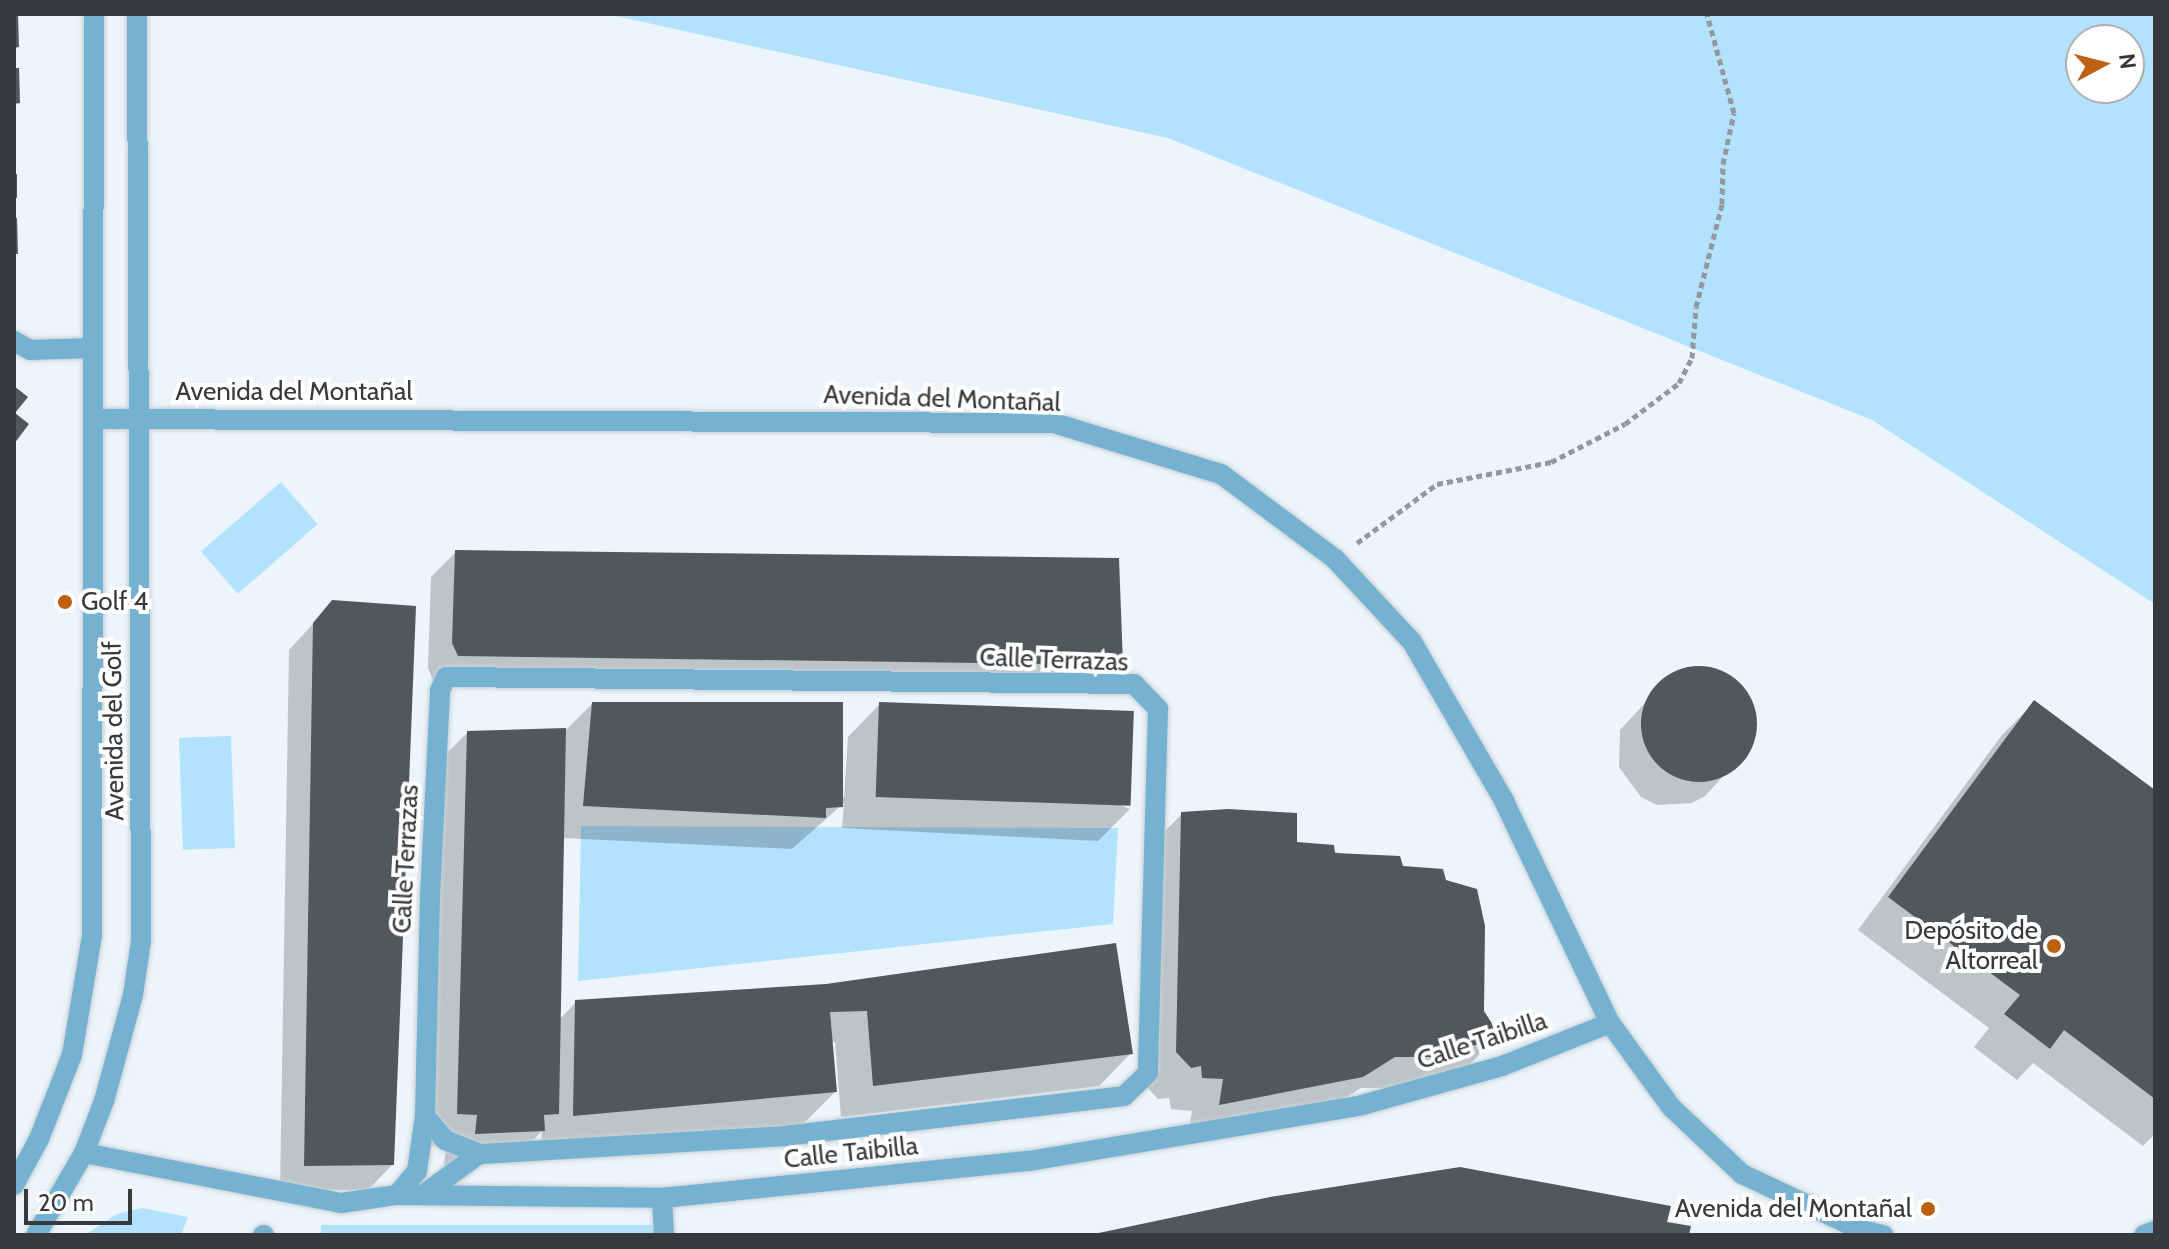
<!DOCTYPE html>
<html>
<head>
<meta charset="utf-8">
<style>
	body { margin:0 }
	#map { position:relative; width:2169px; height:1249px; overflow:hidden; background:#ecf5fb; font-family:Cabin,sans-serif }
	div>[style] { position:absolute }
	.green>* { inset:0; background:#b2e2fe; transform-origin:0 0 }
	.shadow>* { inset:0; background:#0003 }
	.building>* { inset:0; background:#50585c; transform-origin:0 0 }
	.round { border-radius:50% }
	.path>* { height:5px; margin-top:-2.5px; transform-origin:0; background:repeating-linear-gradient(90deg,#92989c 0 6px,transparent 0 10px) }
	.roads { filter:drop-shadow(0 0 2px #c8d0d5) drop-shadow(0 0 2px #c8d0d5) }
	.minor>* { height:20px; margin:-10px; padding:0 10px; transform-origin:10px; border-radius:10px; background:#75b2d2 }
	.dots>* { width:22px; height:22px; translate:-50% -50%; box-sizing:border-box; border:4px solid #fff; border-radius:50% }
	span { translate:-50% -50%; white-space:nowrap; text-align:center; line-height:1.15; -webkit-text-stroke:8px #fff; paint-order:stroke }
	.street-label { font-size:26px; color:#373a3c }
	.poi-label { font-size:26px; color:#373a3c }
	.left { translate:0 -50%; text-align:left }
	.right { translate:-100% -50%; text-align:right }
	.frame { position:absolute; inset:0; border:16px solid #373a3c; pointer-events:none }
	.north { position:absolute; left:2065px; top:24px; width:80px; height:80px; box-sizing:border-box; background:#fff; border:2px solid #afb0b1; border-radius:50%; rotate:83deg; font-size:22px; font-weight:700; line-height:32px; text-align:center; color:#373a3c }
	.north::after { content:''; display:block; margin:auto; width:28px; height:36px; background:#bd6011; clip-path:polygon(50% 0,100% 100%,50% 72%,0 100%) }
	.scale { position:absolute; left:24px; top:1189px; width:108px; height:36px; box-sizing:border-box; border:4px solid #373a3c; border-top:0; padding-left:10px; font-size:24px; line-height:28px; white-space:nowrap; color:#373a3c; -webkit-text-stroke:6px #fff; paint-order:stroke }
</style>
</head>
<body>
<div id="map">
	<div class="green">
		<i style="clip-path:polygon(evenodd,607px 14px,2155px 14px,2155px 604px,1872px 420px,1168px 138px,607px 14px,2081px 40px,2129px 40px,2129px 88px,2081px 88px,2081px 40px)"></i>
		<i style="left:281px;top:482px;width:56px;height:106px;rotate:49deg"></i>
		<i style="left:231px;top:736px;width:112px;height:52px;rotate:88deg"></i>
		<i style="clip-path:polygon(581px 826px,1118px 828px,1113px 924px,578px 981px)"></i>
		<i style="clip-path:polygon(142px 1208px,188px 1217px,181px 1235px,85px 1235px,117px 1214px)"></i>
		<i style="left:321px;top:1225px;width:337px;height:10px"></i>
	</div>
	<div class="shadow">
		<i style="clip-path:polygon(456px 552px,1121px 664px,1096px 689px,433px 680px,428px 668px,431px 577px)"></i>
		<i style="clip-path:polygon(333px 602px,392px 1165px,368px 1190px,280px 1190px,289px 650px)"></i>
		<i style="clip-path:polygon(1687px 669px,1722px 674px,1748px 698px,1754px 715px,1751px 746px,1705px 796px,1692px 803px,1657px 805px,1641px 797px,1619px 767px,1620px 730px,1670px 676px)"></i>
		<i style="clip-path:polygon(2034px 703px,2155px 793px,2155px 1134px,2143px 1146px,2033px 1063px,2017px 1080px,1974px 1047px,1989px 1028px,1858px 930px,2002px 735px)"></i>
		<i style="clip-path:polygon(592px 704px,844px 798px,848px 737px,880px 704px,1130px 809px,1098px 841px,842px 828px,844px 803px,792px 849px,562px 838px,559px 1020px,576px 1002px,826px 986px,1131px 1053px,1099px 1086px,841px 1117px,835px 1042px,830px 1043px,835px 1092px,803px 1124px,541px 1147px,542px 1131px,511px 1162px,444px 1166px,446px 1147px,426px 1145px,435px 765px,467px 733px,566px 730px)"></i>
		<i style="clip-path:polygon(1182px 814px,1401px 868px,1498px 1036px,1466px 1068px,1408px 1088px,1361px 1088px,1329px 1108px,1188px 1136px,1192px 1111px,1171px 1109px,1169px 1098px,1158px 1099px,1145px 1085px,1150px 846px)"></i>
	</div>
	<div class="building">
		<i style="clip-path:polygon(14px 14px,18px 14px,19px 47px,14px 48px)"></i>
		<i style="clip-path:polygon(14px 68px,19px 68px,20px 103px,14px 104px)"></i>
		<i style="left:14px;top:174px;width:3px;height:24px"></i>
		<i style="clip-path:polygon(14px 218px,17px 218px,18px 254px,14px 254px)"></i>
		<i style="clip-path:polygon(14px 386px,28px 397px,15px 413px,29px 424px,14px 444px)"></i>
		<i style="clip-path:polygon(455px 550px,1119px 558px,1123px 665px,458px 656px,452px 643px)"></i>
		<i style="clip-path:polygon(332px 600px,416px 606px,394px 1165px,304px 1166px,313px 623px)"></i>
		<i class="round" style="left:1641px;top:666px;width:116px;height:116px"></i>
		<i style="clip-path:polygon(2034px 700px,2155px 790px,2155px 1099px,2064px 1030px,2050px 1049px,2004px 1014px,2020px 995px,1888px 897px)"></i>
		<i style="clip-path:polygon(592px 702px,843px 702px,843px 807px,826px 808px,826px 818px,583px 806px)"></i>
		<i style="left:879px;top:702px;width:255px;height:95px;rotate:2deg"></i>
		<i style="clip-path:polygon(566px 728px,559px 1114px,544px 1115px,545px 1131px,475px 1134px,477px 1115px,457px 1114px,467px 731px)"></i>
		<i style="clip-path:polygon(1228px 809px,1297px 813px,1297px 842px,1334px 845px,1335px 853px,1400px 856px,1403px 866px,1443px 869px,1446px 880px,1477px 889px,1485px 926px,1484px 1011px,1500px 1036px,1442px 1057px,1395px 1057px,1363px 1077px,1219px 1105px,1223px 1079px,1202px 1078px,1201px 1066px,1191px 1068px,1176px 1052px,1181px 812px)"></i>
		<i style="clip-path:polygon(1116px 943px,1133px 1054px,873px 1086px,867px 1011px,830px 1012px,837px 1092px,573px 1116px,575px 1000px,826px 984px)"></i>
		<i style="clip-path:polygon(1460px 1167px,1671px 1206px,1667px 1222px,1691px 1226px,1689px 1235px,1089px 1235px,1270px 1197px)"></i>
	</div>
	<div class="path">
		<i style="left:1357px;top:543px;width:99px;rotate:-36.4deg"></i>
		<i style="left:1437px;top:484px;width:116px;rotate:-10.9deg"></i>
		<i style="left:1551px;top:462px;width:83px;rotate:-27.2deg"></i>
		<i style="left:1625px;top:424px;width:68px;rotate:-37.2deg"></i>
		<i style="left:1679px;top:383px;width:28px;rotate:-63deg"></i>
		<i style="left:1692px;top:358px;width:51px;rotate:-85.5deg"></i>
		<i style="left:1696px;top:307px;width:106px;rotate:-75.8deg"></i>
		<i style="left:1722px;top:204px;width:40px;rotate:-88.6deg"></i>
		<i style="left:1723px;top:164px;width:52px;rotate:-77.8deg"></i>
		<i style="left:1734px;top:113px;width:103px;rotate:-105.3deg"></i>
	</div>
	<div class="roads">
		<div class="minor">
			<i style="left:14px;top:341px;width:18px;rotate:29deg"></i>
			<i style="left:30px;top:350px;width:63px;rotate:-1.8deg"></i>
			<i style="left:94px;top:419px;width:960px;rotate:0.24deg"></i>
			<i style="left:1054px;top:423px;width:175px;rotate:17deg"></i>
			<i style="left:1221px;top:474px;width:142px;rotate:36.7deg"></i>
			<i style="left:1335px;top:559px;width:113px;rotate:47.1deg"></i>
			<i style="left:1412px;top:642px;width:184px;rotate:59.9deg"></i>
			<i style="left:1504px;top:801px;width:246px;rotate:64.5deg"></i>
			<i style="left:1610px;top:1023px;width:104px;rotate:54deg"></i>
			<i style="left:1671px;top:1107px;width:98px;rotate:43.3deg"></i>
			<i style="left:1742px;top:1174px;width:132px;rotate:25.2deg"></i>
			<i style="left:1861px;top:1230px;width:23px;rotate:13deg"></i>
			<i style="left:425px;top:1116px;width:31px;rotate:50deg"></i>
			<i style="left:445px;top:1140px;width:37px;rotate:22deg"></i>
			<i style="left:84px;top:1153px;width:262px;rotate:11deg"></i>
			<i style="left:341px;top:1203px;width:57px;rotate:-8.1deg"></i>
			<i style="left:397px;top:1195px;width:265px;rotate:0.6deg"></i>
			<i style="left:662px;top:1198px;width:369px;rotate:-5.8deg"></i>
			<i style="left:1029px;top:1161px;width:338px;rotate:-9.5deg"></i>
			<i style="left:1362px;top:1105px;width:145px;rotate:-15.6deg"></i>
			<i style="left:1502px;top:1066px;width:116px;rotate:-21.7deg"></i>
			<i style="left:14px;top:1185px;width:52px;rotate:-61.5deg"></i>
			<i style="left:39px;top:1139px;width:90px;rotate:-68.6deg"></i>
			<i style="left:72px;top:1055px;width:121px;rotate:-80.5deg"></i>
			<i style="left:92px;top:936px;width:922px;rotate:-89.88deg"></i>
			<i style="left:397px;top:1195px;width:31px;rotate:-50deg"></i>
			<i style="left:417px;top:1171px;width:56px;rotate:-81.7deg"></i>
			<i style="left:425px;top:1116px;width:219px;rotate:-88.7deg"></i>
			<i style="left:430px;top:897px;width:207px;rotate:-87.2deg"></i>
			<i style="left:440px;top:690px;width:14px;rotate:-65deg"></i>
			<i style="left:446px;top:677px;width:688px;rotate:0.58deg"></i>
			<i style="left:1134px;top:684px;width:35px;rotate:46deg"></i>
			<i style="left:1158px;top:709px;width:364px;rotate:91.6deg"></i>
			<i style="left:1148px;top:1073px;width:33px;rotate:136deg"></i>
			<i style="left:1124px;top:1096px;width:341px;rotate:173.3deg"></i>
			<i style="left:785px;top:1136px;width:307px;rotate:176.6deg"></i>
			<i style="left:479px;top:1154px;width:69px;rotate:143.8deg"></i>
			<i style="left:662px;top:1198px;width:37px;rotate:87deg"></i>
			<i style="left:36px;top:1235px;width:95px;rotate:-59.7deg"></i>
			<i style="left:84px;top:1153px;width:56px;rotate:-69deg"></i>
			<i style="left:104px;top:1101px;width:110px;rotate:-74.7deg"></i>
			<i style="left:133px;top:995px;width:55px;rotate:-81.6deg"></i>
			<i style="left:141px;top:941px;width:927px;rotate:-90.25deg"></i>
			<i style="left:263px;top:1235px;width:1px"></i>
			<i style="left:2144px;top:1235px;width:12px;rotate:-20deg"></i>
		</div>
	</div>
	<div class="dots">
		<i style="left:65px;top:602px;background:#bd6011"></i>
		<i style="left:2054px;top:946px;background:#bd6011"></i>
		<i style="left:1928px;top:1209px;background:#bd6011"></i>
	</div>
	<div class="street-label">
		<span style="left:294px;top:392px">Avenida del Montañal</span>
		<span style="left:942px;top:399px;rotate:2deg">Avenida del Montañal</span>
		<span style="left:1054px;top:660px;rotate:2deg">Calle Terrazas</span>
		<span style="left:114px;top:731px;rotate:-91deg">Avenida del Golf</span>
		<span style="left:406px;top:859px;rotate:-87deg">Calle Terrazas</span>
		<span style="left:1482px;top:1041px;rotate:-18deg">Calle Taibilla</span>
		<span style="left:851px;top:1153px;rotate:-6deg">Calle Taibilla</span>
	</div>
	<div class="poi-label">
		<span class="left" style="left:81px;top:602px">Golf 4</span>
		<span class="right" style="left:2038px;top:946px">Depósito de<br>Altorreal</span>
		<span class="right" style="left:1912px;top:1209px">Avenida del Montañal</span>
	</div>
	<div class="frame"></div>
	<div class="north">N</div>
	<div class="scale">20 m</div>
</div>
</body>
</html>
